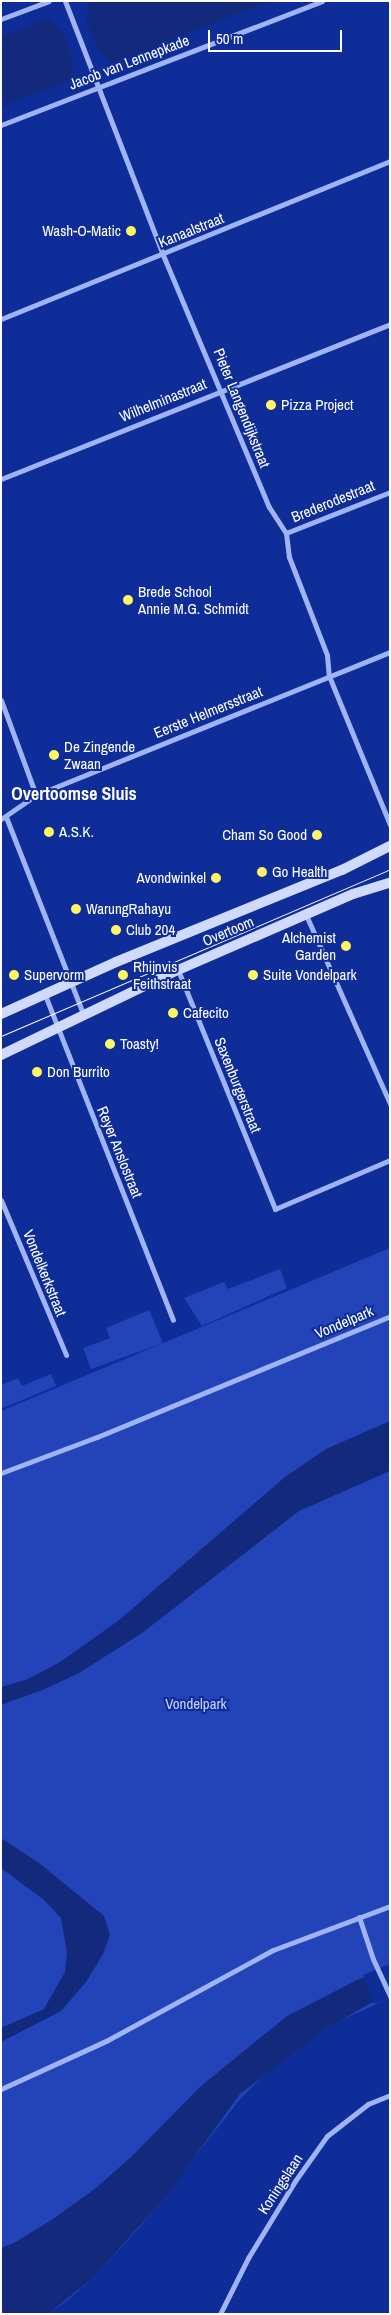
<!DOCTYPE html>
<html>
<head>
<meta charset="utf-8">
<style>
	body { margin:0 }
	#map { position:relative; width:391px; height:2315px; overflow:hidden; background:#0f2d98; font-family:"Archivo Narrow",sans-serif }
	div>[style] { position:absolute }
	.green>* { inset:0; background:#2244b8 }
	.water>* { inset:0; background:#13297c }
	.pier>* { inset:0; background:#0f2d98; transform-origin:0 0 }
	.street>* { height:5px; margin:-2.5px; padding:0 2.5px; transform-origin:2.5px; border-radius:2.5px; background:#a0b4f4 }
	.secondary>* { height:10px; margin:-5px; padding:0 5px; transform-origin:5px; border-radius:5px; background:#d0dafd }
	.tram>* { height:1px; margin:-0.5px; padding:0 0.5px; transform-origin:0.5px; border-radius:0.5px; background:#fff }
	.dots>* { width:14px; height:14px; translate:-50% -50%; box-sizing:border-box; border:2px solid #0f2d98; border-radius:50% }
	span { translate:-50% -50%; white-space:nowrap; text-align:center; line-height:1.15; -webkit-text-stroke:4px #0f2d98; paint-order:stroke }
	.street-label { font-size:15px; color:#fff }
	.poi-label { font-size:15px; color:#fff }
	.right { translate:-100% -50%; text-align:right }
	.left { translate:0 -50%; text-align:left }
	.park-label { font-size:15px; color:#c8d5fe }
	.quarter-label { font-size:18px; color:#fff; font-weight:700 }
	.frame { position:absolute; inset:0; border:2px solid #fff; pointer-events:none }
	.scale { position:absolute; left:208px; top:30px; width:134px; height:22px; box-sizing:border-box; border:2px solid #fff; border-top:0; padding-left:6px; font-size:15px; line-height:18px; white-space:nowrap; color:#fff; -webkit-text-stroke:4px #0f2d98; paint-order:stroke }
</style>
</head>
<body>
<div id="map">
	<div class="green">
		<i style="clip-path:polygon(390px 1248px,390px 1998px,339px 2021px,302px 2044px,263px 2076px,240px 2099px,140px 2227px,94px 2277px,69px 2299px,48px 2314px,1px 2314px,1px 1411px)"></i>
		<i style="clip-path:polygon(280px 1269px,287px 1288px,202px 1326px,184px 1298px,224px 1282px,228px 1289px)"></i>
		<i style="clip-path:polygon(149px 1310px,163px 1343px,91px 1369px,83px 1348px,110px 1338px,106px 1328px)"></i>
		<i style="clip-path:polygon(51px 1374px,56px 1386px,1px 1409px,1px 1385px,18px 1378px,22px 1386px)"></i>
	</div>
	<div class="water">
		<i style="clip-path:polygon(92px 1px,270px 1px,113px 64px,97px 48px,72px 58px,73px 79px,1px 107px,1px 37px,48px 18px,63px 33px,87px 25px,88px 3px)"></i>
		<i style="clip-path:polygon(390px 1421px,390px 1471px,299px 1511px,142px 1633px,79px 1673px,45px 1689px,1px 1705px,1px 1687px,28px 1679px,60px 1662px,118px 1621px,285px 1477px,326px 1449px)"></i>
		<i style="clip-path:polygon(1px 1838px,39px 1863px,104px 1916px,110px 1935px,103px 1954px,86px 1982px,61px 2011px,1px 2042px,1px 2028px,44px 2009px,65px 1972px,67px 1953px,61px 1918px,44px 1900px,1px 1868px)"></i>
		<i style="clip-path:polygon(390px 1967px,390px 1995px,369px 2004px,324px 2030px,240px 2094px,167px 2195px,94px 2277px,48px 2314px,1px 2314px,1px 2248px,14px 2243px,53px 2219px,96px 2188px,132px 2156px,201px 2086px,287px 2016px,357px 1980px)"></i>
	</div>
	<div class="pier">
		<i style="left:87px;top:22px;width:30px;height:26px;rotate:69deg"></i>
		<i style="clip-path:polygon(390px 1964px,390px 1998px,375px 2004px,363px 1975px)"></i>
	</div>
	<div class="street">
		<i style="left:65px;top:1px;width:272px;rotate:68.9deg"></i>
		<i style="left:163px;top:255px;width:273px;rotate:67.2deg"></i>
		<i style="left:269px;top:507px;width:31px;rotate:57deg"></i>
		<i style="left:286px;top:533px;width:24px;rotate:83deg"></i>
		<i style="left:289px;top:557px;width:105px;rotate:68.8deg"></i>
		<i style="left:327px;top:655px;width:21px;rotate:85deg"></i>
		<i style="left:329px;top:676px;width:161px;rotate:67.7deg"></i>
		<i style="left:1px;top:19px;width:51px;rotate:-20.6deg"></i>
		<i style="left:1px;top:125px;width:344px;rotate:-21.1deg"></i>
		<i style="left:1px;top:319px;width:420px;rotate:-22.1deg"></i>
		<i style="left:1px;top:479px;width:419px;rotate:-21.7deg"></i>
		<i style="left:286px;top:533px;width:112px;rotate:-21.5deg"></i>
		<i style="left:1px;top:700px;width:101px;rotate:69.8deg"></i>
		<i style="left:6px;top:817px;width:214px;rotate:68.6deg"></i>
		<i style="left:1px;top:819px;width:42px;rotate:-34.4deg"></i>
		<i style="left:36px;top:795px;width:382px;rotate:-22deg"></i>
		<i style="left:306px;top:915px;width:207px;rotate:66deg"></i>
		<i style="left:178px;top:970px;width:258px;rotate:67.9deg"></i>
		<i style="left:275px;top:1209px;width:125px;rotate:-23.1deg"></i>
		<i style="left:45px;top:995px;width:349px;rotate:68.5deg"></i>
		<i style="left:1px;top:1200px;width:168px;rotate:67.2deg"></i>
		<i style="left:1px;top:1473px;width:103px;rotate:-20.6deg"></i>
		<i style="left:97px;top:1437px;width:317px;rotate:-22.4deg"></i>
		<i style="left:359px;top:1917px;width:44px;rotate:71.6deg"></i>
		<i style="left:373px;top:1959px;width:41px;rotate:65.3deg"></i>
		<i style="left:1px;top:2089px;width:115px;rotate:-24.6deg"></i>
		<i style="left:106px;top:2041px;width:190px;rotate:-28.6deg"></i>
		<i style="left:273px;top:1950px;width:125px;rotate:-20.6deg"></i>
		<i style="left:220px;top:2314px;width:63px;rotate:-63.4deg"></i>
		<i style="left:248px;top:2258px;width:90px;rotate:-58.6deg"></i>
		<i style="left:295px;top:2181px;width:55px;rotate:-54.6deg"></i>
		<i style="left:327px;top:2136px;width:52px;rotate:-38deg"></i>
		<i style="left:368px;top:2104px;width:24px;rotate:-22deg"></i>
	</div>
	<div class="secondary">
		<i style="left:1px;top:1014px;width:126px;rotate:-24.3deg"></i>
		<i style="left:116px;top:962px;width:244px;rotate:-22.2deg"></i>
		<i style="left:342px;top:870px;width:54px;rotate:-26.6deg"></i>
		<i style="left:1px;top:1055px;width:196px;rotate:-25.7deg"></i>
		<i style="left:178px;top:970px;width:191px;rotate:-23.5deg"></i>
		<i style="left:353px;top:894px;width:39px;rotate:-17deg"></i>
	</div>
	<div class="tram">
		<i style="left:1px;top:1036px;width:423px;rotate:-23.2deg"></i>
	</div>
	<div class="dots">
		<i style="left:131px;top:231px;background:#fff463"></i>
		<i style="left:271px;top:405px;background:#fff463"></i>
		<i style="left:128px;top:600px;background:#fff463"></i>
		<i style="left:54px;top:755px;background:#fff463"></i>
		<i style="left:49px;top:832px;background:#fff463"></i>
		<i style="left:317px;top:835px;background:#fff463"></i>
		<i style="left:262px;top:872px;background:#fff463"></i>
		<i style="left:216px;top:878px;background:#fff463"></i>
		<i style="left:76px;top:909px;background:#fff463"></i>
		<i style="left:116px;top:930px;background:#fff463"></i>
		<i style="left:346px;top:946px;background:#fff463"></i>
		<i style="left:14px;top:975px;background:#fff463"></i>
		<i style="left:123px;top:975px;background:#fff463"></i>
		<i style="left:253px;top:975px;background:#fff463"></i>
		<i style="left:173px;top:1013px;background:#fff463"></i>
		<i style="left:110px;top:1044px;background:#fff463"></i>
		<i style="left:37px;top:1072px;background:#fff463"></i>
	</div>
	<div class="street-label">
		<span style="left:129px;top:62px;rotate:-21deg">Jacob van Lennepkade</span>
		<span style="left:191px;top:230px;rotate:-22deg">Kanaalstraat</span>
		<span style="left:163px;top:400px;rotate:-22deg">Wilhelminastraat</span>
		<span style="left:242px;top:408px;rotate:68deg">Pieter Langendijkstraat</span>
		<span style="left:333px;top:501px;rotate:-22deg">Brederodestraat</span>
		<span style="left:208px;top:712px;rotate:-22deg">Eerste Helmersstraat</span>
		<span style="left:228px;top:931px;rotate:-23deg">Overtoom</span>
		<span style="left:238px;top:1085px;rotate:68deg">Saxenburgerstraat</span>
		<span style="left:120px;top:1152px;rotate:68deg">Reyer Anslostraat</span>
		<span style="left:45px;top:1273px;rotate:68deg">Vondelkerkstraat</span>
		<span style="left:344px;top:1322px;rotate:-23deg">Vondelpark</span>
		<span style="left:280px;top:2184px;rotate:-57deg">Koningslaan</span>
	</div>
	<div class="poi-label">
		<span class="right" style="left:121px;top:231px">Wash-O-Matic</span>
		<span class="left" style="left:281px;top:405px">Pizza Project</span>
		<span class="left" style="left:138px;top:600px">Brede School<br>Annie M.G. Schmidt</span>
		<span class="left" style="left:64px;top:755px">De Zingende<br>Zwaan</span>
		<span class="left" style="left:59px;top:832px">A.S.K.</span>
		<span class="right" style="left:307px;top:835px">Cham So Good</span>
		<span class="left" style="left:272px;top:872px">Go Health</span>
		<span class="right" style="left:206px;top:878px">Avondwinkel</span>
		<span class="left" style="left:86px;top:909px">WarungRahayu</span>
		<span class="left" style="left:126px;top:930px">Club 204</span>
		<span class="right" style="left:336px;top:946px">Alchemist<br>Garden</span>
		<span class="left" style="left:133px;top:975px">Rhijnvis<br>Feithstraat</span>
		<span class="left" style="left:24px;top:975px">Supervorm</span>
		<span class="left" style="left:263px;top:975px">Suite Vondelpark</span>
		<span class="left" style="left:183px;top:1013px">Cafecito</span>
		<span class="left" style="left:120px;top:1044px">Toasty!</span>
		<span class="left" style="left:47px;top:1072px">Don Burrito</span>
	</div>
	<div class="park-label">
		<span style="left:196px;top:1704px">Vondelpark</span>
	</div>
	<div class="quarter-label">
		<span style="left:74px;top:794px">Overtoomse Sluis</span>
	</div>
	<div class="frame"></div>
	<div class="scale">50 m</div>
</div>
</body>
</html>
